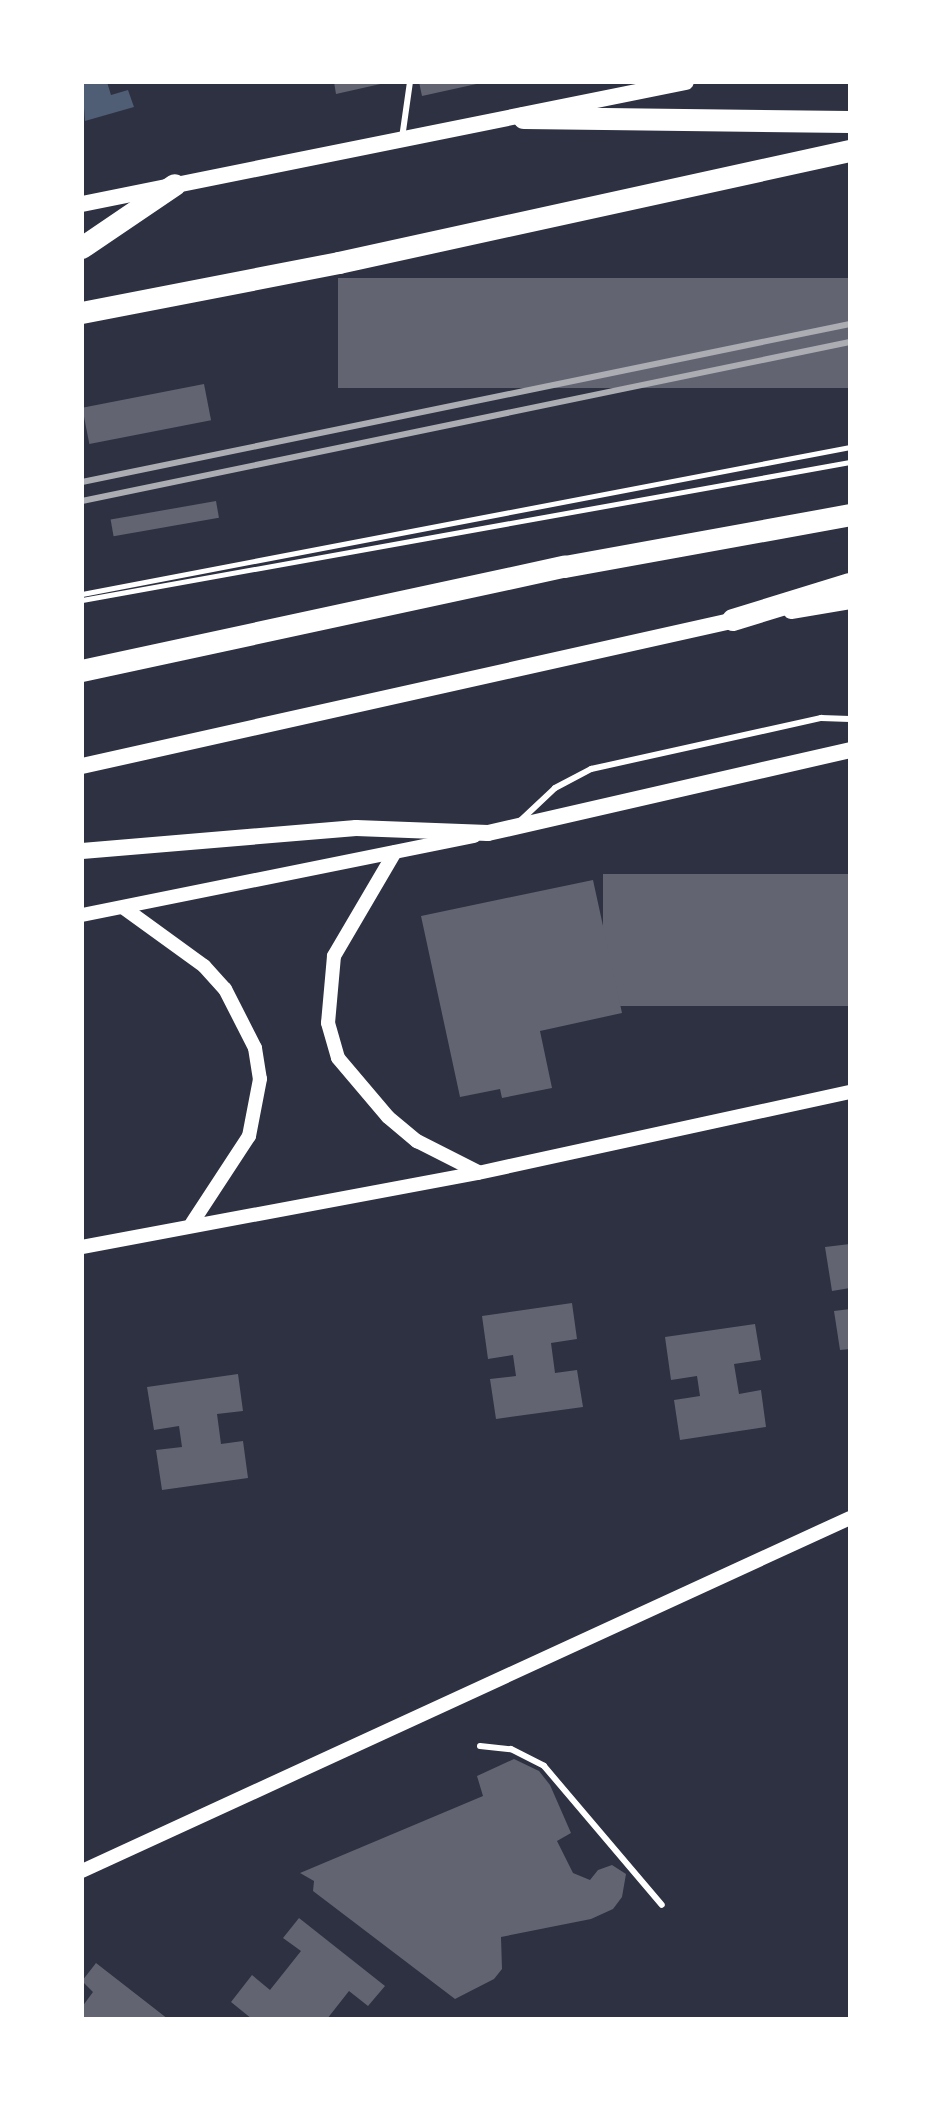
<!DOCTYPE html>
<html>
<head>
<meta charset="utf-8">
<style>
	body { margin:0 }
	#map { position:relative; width:932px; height:2101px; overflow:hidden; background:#2d3142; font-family:Poppins,sans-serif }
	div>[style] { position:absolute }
	.water>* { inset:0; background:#4f5d75 }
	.building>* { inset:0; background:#626471; transform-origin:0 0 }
	.path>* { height:5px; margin:-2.5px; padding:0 2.5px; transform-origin:2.5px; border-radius:2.5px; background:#fff }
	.service>* { height:6px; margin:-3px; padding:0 3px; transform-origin:3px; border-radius:3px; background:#fff }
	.tertiary>* { height:14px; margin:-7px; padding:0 7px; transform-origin:7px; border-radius:7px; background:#fff }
	.secondary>* { height:16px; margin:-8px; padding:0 8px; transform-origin:8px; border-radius:8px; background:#fff }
	.trunk>* { height:22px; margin:-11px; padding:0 11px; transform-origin:11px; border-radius:11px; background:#fff }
	.rail>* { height:6px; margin:-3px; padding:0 3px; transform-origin:3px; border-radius:3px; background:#abadb3 }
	span { translate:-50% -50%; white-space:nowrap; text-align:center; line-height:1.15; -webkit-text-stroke:6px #fff; paint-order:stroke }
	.frame { position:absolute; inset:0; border:84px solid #fff; pointer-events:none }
</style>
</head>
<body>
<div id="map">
	<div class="water">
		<i style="clip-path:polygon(82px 82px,107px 82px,111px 95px,128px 90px,134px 107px,85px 121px)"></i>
	</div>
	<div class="building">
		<i style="clip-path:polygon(334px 82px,385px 82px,385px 83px,336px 94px)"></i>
		<i style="clip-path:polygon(419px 82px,481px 82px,481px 83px,422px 96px)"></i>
		<i style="left:850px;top:278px;width:110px;height:512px;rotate:90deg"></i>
		<i style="left:204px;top:384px;width:37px;height:124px;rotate:79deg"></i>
		<i style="left:216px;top:501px;width:17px;height:107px;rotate:80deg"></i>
		<i style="left:850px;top:874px;width:132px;height:247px;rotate:90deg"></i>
		<i style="clip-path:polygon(593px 880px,622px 1013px,540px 1031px,552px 1088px,502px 1098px,500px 1089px,460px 1097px,421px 916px)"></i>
		<i style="clip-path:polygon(850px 1244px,850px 1288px,832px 1291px,825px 1247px)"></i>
		<i style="clip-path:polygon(572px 1303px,577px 1339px,551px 1343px,555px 1373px,577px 1370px,583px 1407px,496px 1419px,490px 1379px,516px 1376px,513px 1355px,488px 1359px,482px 1316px)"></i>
		<i style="clip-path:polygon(850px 1309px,850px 1349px,840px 1350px,834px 1311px)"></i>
		<i style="clip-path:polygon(755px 1324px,761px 1360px,734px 1364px,739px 1394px,761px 1390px,766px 1427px,680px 1440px,674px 1400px,700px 1396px,697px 1376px,671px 1380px,665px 1337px)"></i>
		<i style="clip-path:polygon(238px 1374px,243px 1411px,217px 1414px,221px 1444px,243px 1441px,248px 1478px,162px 1490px,156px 1450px,182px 1447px,179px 1426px,154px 1430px,147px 1387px)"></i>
		<i style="clip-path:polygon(514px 1759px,539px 1771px,550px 1785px,571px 1833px,557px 1841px,573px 1873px,590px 1880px,598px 1870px,612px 1865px,626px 1874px,622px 1897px,613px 1909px,591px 1919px,501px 1937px,502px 1969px,494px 1979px,455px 1999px,313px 1891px,314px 1881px,300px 1873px,483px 1796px,477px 1776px)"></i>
		<i style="clip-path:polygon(299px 1918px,385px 1986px,368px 2006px,349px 1991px,327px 2019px,252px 2019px,231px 2002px,252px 1975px,270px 1990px,301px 1951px,283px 1938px)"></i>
		<i style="clip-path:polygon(96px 1963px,168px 2019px,82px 2019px,82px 2007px,93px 1992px,82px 1981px)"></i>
	</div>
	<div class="path">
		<i style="left:82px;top:594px;width:782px;rotate:-10.84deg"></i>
		<i style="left:82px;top:600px;width:780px;rotate:-10.19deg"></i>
	</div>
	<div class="service">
		<i style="left:402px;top:138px;width:57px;rotate:-81.9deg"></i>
		<i style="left:520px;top:821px;width:48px;rotate:-43.3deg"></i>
		<i style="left:555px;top:788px;width:41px;rotate:-27.8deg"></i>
		<i style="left:591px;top:769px;width:236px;rotate:-12.5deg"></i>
		<i style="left:821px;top:718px;width:29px;rotate:2deg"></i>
		<i style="left:480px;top:1746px;width:31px;rotate:6deg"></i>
		<i style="left:511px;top:1749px;width:37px;rotate:27deg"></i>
		<i style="left:544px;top:1766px;width:182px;rotate:49.7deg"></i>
	</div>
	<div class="tertiary">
		<i style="left:395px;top:852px;width:121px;rotate:120.4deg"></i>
		<i style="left:334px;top:956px;width:67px;rotate:95.1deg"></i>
		<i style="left:328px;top:1023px;width:36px;rotate:74deg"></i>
		<i style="left:338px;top:1058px;width:77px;rotate:49.7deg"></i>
		<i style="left:388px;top:1117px;width:38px;rotate:40deg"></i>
		<i style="left:417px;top:1141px;width:68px;rotate:26.9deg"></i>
		<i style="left:124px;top:908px;width:99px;rotate:35.9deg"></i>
		<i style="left:204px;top:966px;width:31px;rotate:48deg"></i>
		<i style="left:225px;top:989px;width:66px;rotate:63deg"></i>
		<i style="left:255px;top:1048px;width:31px;rotate:81deg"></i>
		<i style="left:260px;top:1079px;width:58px;rotate:100.9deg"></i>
		<i style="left:249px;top:1136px;width:104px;rotate:123.2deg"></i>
		<i style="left:82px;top:915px;width:400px;rotate:-11.4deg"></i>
		<i style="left:82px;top:1247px;width:403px;rotate:-10.6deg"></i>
		<i style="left:478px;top:1173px;width:381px;rotate:-12.3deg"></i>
		<i style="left:82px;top:1871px;width:845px;rotate:-24.69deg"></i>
	</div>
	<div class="secondary">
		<i style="left:82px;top:204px;width:616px;rotate:-11.42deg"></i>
		<i style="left:791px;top:611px;width:60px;rotate:-9.6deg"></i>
		<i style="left:82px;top:766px;width:678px;rotate:-12.6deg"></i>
		<i style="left:82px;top:851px;width:275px;rotate:-4.8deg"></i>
		<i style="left:356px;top:828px;width:132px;rotate:2.2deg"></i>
		<i style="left:488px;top:833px;width:371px;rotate:-12.9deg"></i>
	</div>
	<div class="trunk">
		<i style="left:524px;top:118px;width:326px;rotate:0.7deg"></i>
		<i style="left:82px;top:248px;width:112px;rotate:-34.1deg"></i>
		<i style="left:82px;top:313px;width:262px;rotate:-11deg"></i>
		<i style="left:339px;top:263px;width:523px;rotate:-12.36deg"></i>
		<i style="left:733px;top:620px;width:122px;rotate:-17.1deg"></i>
		<i style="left:82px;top:671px;width:494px;rotate:-12.2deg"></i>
		<i style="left:565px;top:567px;width:290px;rotate:-10.3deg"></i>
	</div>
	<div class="rail">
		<i style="left:82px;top:482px;width:784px;rotate:-11.63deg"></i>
		<i style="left:82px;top:501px;width:784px;rotate:-11.7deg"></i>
	</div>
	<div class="frame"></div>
</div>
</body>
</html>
